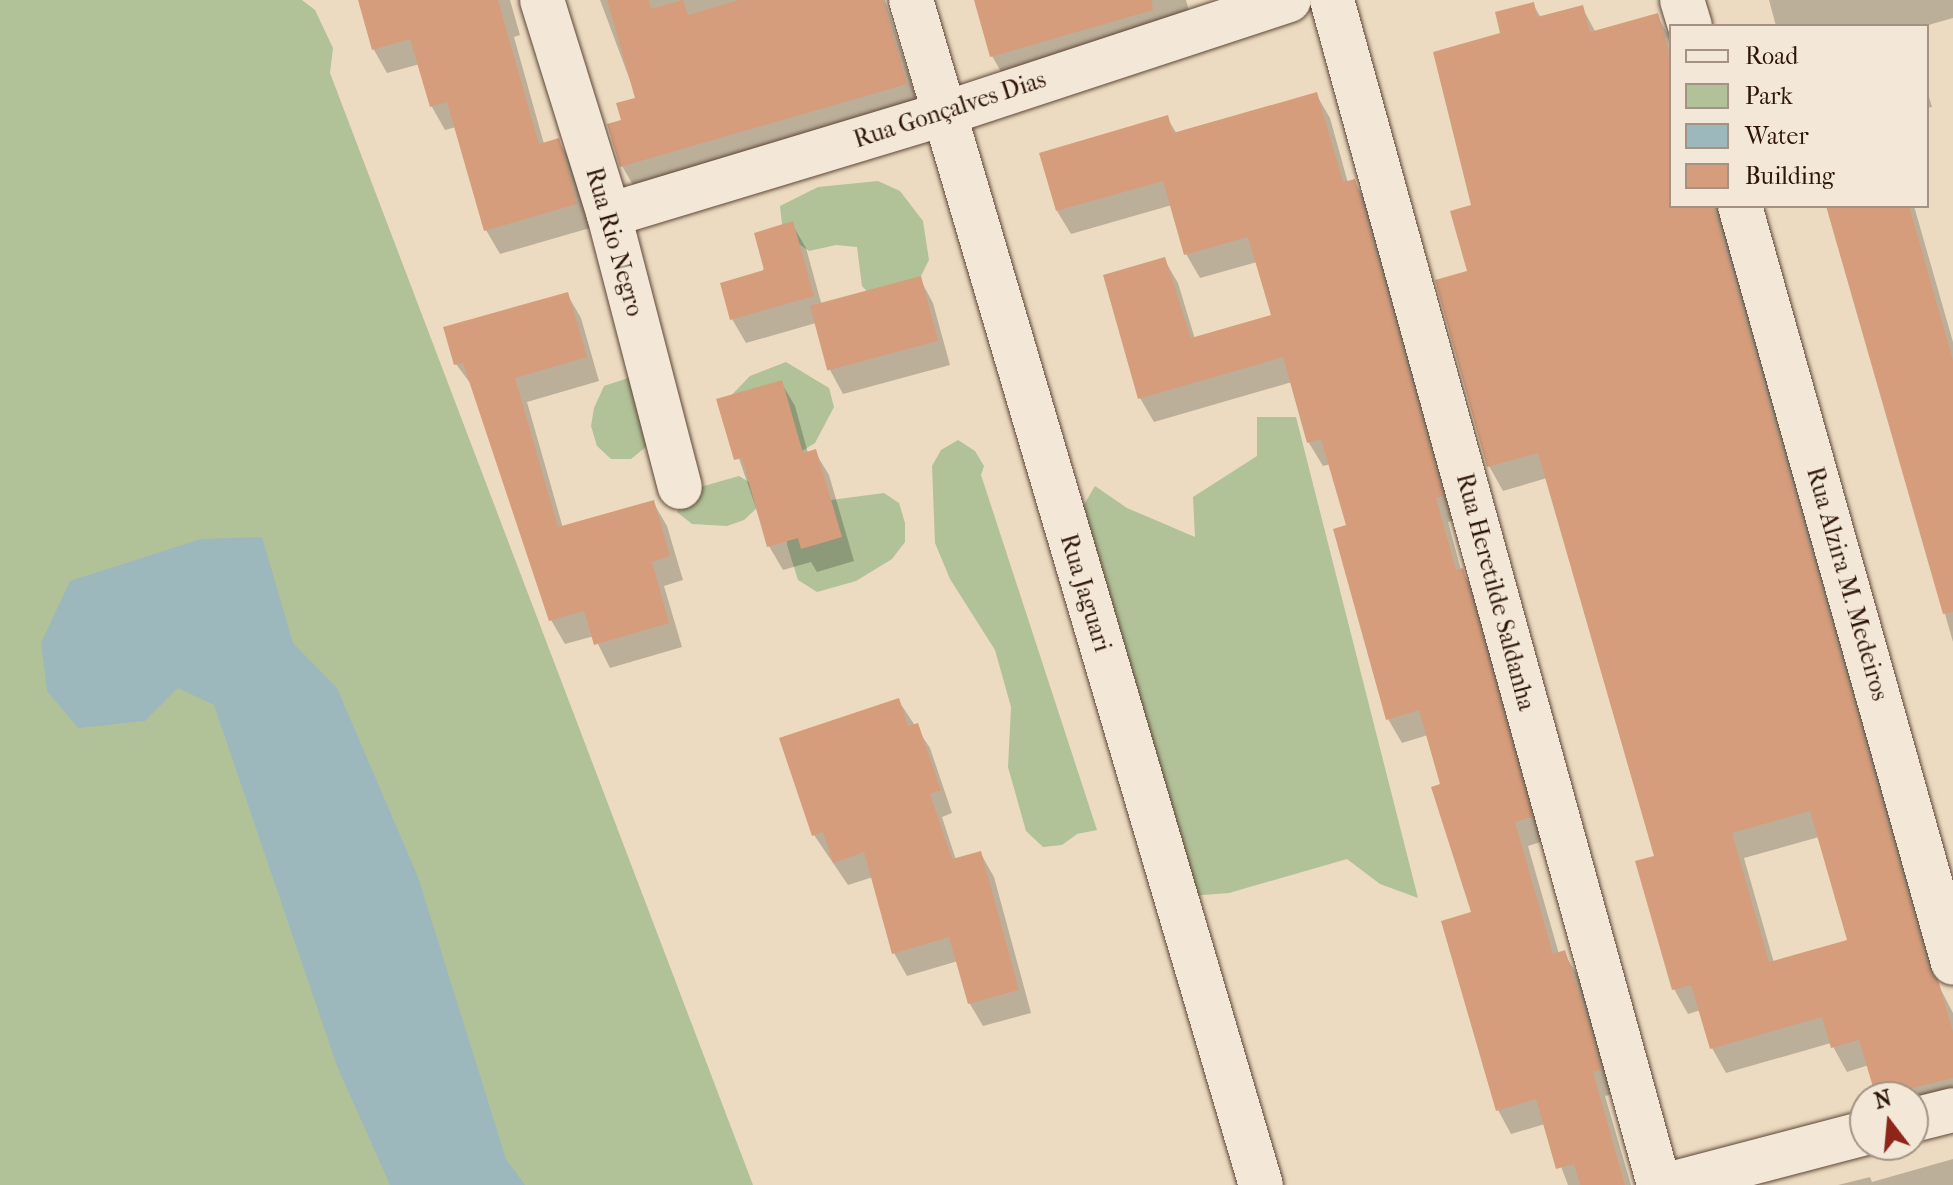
<!DOCTYPE html>
<html>
<head>
<meta charset="utf-8">
<style>
	body { margin:0 }
	#map { position:relative; width:1953px; height:1185px; overflow:hidden; background:#ecdbc1; font-family:"IM FELL French Canon",serif }
	div>[style] { position:absolute }
	.green>* { inset:0; background:#b1c198 }
	.water>* { inset:0; background:#9db8bd }
	.shadow>* { inset:0; background:#0003 }
	.building>* { inset:0; background:#d69d7c; transform-origin:0 0 }
	.roads { filter:drop-shadow(0 0 2px #5e4637) drop-shadow(0 0 2px #5e4637) }
	.minor>* { height:44px; margin:-22px; padding:0 22px; transform-origin:22px; border-radius:22px; background:#f3e8d7 }
	span { translate:-50% -50%; white-space:nowrap; text-align:center; line-height:1.15; -webkit-text-stroke:7px #f3e8d7; paint-order:stroke }
	.street-label { font-size:24px; color:#2e1409 }
	.legend { position:absolute; left:1669px; top:24px; width:260px; height:184px; box-sizing:border-box; background:#f3e8d7; border:2px solid #a49385; margin:0; padding:10px 14px; list-style:none; font-size:24px; color:#2e1409 }
	.legend li { display:flex; align-items:center; gap:16px; height:40px }
	.legend b { width:40px; border:2px solid #a49385 }
	.north { position:absolute; left:1849px; top:1081px; width:80px; height:80px; box-sizing:border-box; background:#f3e8d7; border:2px solid #a49385; border-radius:50%; rotate:344deg; font-size:22px; font-weight:700; line-height:32px; text-align:center; color:#2e1409 }
	.north::after { content:''; display:block; margin:auto; width:28px; height:36px; background:#8f2418; clip-path:polygon(50% 0,100% 100%,50% 72%,0 100%) }
</style>
</head>
<body>
<div id="map">
	<div class="green">
		<i style="clip-path:polygon(0 0,302px 0,315px 10px,333px 48px,330px 73px,753px 1185px,0 1185px)"></i>
		<i style="clip-path:polygon(878px 181px,900px 191px,923px 221px,929px 260px,912px 294px,875px 300px,862px 286px,857px 247px,836px 245px,809px 251px,793px 240px,782px 224px,780px 206px,818px 187px)"></i>
		<i style="clip-path:polygon(786px 362px,829px 388px,834px 407px,815px 443px,799px 453px,725px 402px,750px 376px)"></i>
		<i style="clip-path:polygon(640px 374px,647px 446px,631px 459px,611px 459px,597px 446px,591px 426px,594px 408px,604px 386px)"></i>
		<i style="clip-path:polygon(1257px 417px,1296px 417px,1418px 898px,1380px 884px,1347px 859px,1229px 893px,1190px 896px,1076px 518px,1095px 486px,1127px 508px,1195px 537px,1193px 497px,1257px 456px)"></i>
		<i style="clip-path:polygon(958px 440px,975px 451px,984px 466px,981px 475px,1097px 830px,1077px 834px,1062px 845px,1043px 847px,1026px 831px,1008px 767px,1011px 707px,995px 650px,950px 579px,935px 543px,932px 466px,941px 450px)"></i>
		<i style="clip-path:polygon(739px 476px,757px 487px,758px 507px,744px 520px,727px 526px,692px 524px,677px 512px,683px 492px)"></i>
		<i style="clip-path:polygon(884px 493px,899px 503px,905px 523px,905px 542px,892px 559px,856px 581px,817px 592px,798px 580px,787px 545px,787px 527px,816px 502px)"></i>
	</div>
	<div class="water">
		<i style="clip-path:polygon(262px 537px,293px 643px,337px 688px,418px 877px,506px 1159px,525px 1185px,390px 1185px,337px 1066px,214px 705px,178px 688px,145px 721px,78px 728px,47px 691px,41px 643px,70px 581px,201px 539px)"></i>
	</div>
	<div class="shadow">
		<i style="clip-path:polygon(360px 0,510px 0,520px 35px,514px 37px,544px 144px,558px 140px,572px 164px,590px 228px,500px 254px,486px 230px,456px 127px,445px 130px,432px 107px,420px 64px,387px 73px,374px 50px)"></i>
		<i style="clip-path:polygon(600px 0,885px 0,919px 108px,636px 190px,622px 166px,637px 99px)"></i>
		<i style="clip-path:polygon(979px 0,1186px 0,1193px 26px,1006px 80px,992px 56px)"></i>
		<i style="clip-path:polygon(1769px 0,1953px 0,1953px 18px,1925px 26px,1776px 26px)"></i>
		<i style="clip-path:polygon(evenodd,1533px 4px,1541px 18px,1582px 7px,1596px 33px,1657px 15px,1671px 40px,1671px 206px,1718px 206px,1940px 988px,1953px 1013px,1953px 1106px,1913px 1118px,1913px 1097px,1878px 1097px,1869px 1065px,1847px 1072px,1831px 1043px,1726px 1073px,1712px 1048px,1701px 1010px,1688px 1014px,1674px 989px,1657px 857px,1547px 478px,1503px 491px,1489px 466px,1470px 272px,1473px 206px,1503px 34px,1533px 4px,1819px 837px,1849px 942px,1774px 963px,1744px 858px,1819px 837px)"></i>
		<i style="clip-path:polygon(1927px 90px,1932px 107px,1927px 108px)"></i>
		<i style="clip-path:polygon(1316px 94px,1330px 118px,1348px 183px,1354px 181px,1368px 205px,1455px 520px,1448px 522px,1461px 570px,1476px 594px,1544px 841px,1528px 846px,1559px 954px,1564px 953px,1578px 976px,1613px 1094px,1605px 1096px,1631px 1185px,1568px 1185px,1545px 1124px,1511px 1134px,1498px 1110px,1473px 913px,1442px 786px,1428px 735px,1402px 743px,1388px 719px,1349px 527px,1331px 464px,1323px 466px,1309px 443px,1292px 382px,1154px 422px,1140px 398px,1164px 259px,1178px 283px,1195px 339px,1273px 316px,1257px 262px,1200px 278px,1186px 254px,1172px 205px,1071px 234px,1057px 211px,1167px 118px,1177px 134px)"></i>
		<i style="clip-path:polygon(1828px 206px,1914px 206px,1953px 342px,1953px 642px)"></i>
		<i style="clip-path:polygon(792px 224px,806px 248px,822px 306px,920px 279px,933px 303px,950px 365px,843px 394px,830px 370px,816px 323px,746px 343px,732px 319px)"></i>
		<i style="clip-path:polygon(567px 294px,581px 318px,599px 381px,527px 402px,563px 528px,653px 502px,667px 526px,683px 580px,664px 586px,682px 647px,610px 668px,594px 636px,565px 644px,551px 620px,473px 387px,456px 364px)"></i>
		<i style="clip-path:polygon(781px 382px,795px 406px,808px 453px,815px 452px,829px 475px,854px 561px,817px 572px,811px 562px,783px 570px,769px 546px,719px 400px)"></i>
		<i style="clip-path:polygon(898px 700px,930px 748px,952px 813px,942px 817px,956px 860px,981px 854px,994px 877px,1031px 1013px,983px 1026px,970px 1004px,958px 961px,907px 976px,894px 953px,873px 877px,848px 885px,814px 835px)"></i>
		<i style="clip-path:polygon(1953px 1159px,1953px 1185px,1838px 1185px,1870px 1177px,1872px 1182px)"></i>
	</div>
	<div class="building">
		<i style="clip-path:polygon(358px 0,498px 0,539px 144px,559px 138px,577px 204px,484px 231px,447px 102px,430px 107px,410px 39px,372px 50px)"></i>
		<i style="clip-path:polygon(607px 0,649px 0,651px 9px,683px 0,688px 15px,739px 0,883px 0,907px 84px,620px 167px,607px 124px,621px 120px,616px 103px,635px 98px)"></i>
		<i style="clip-path:polygon(974px 0,1152px 0,1153px 10px,990px 57px)"></i>
		<i style="clip-path:polygon(evenodd,1534px 2px,1537px 17px,1583px 5px,1590px 32px,1658px 13px,1671px 59px,1671px 206px,1713px 206px,1929px 970px,1939px 983px,1953px 1032px,1953px 1078px,1876px 1097px,1859px 1040px,1831px 1048px,1822px 1017px,1710px 1049px,1691px 985px,1672px 990px,1635px 861px,1654px 856px,1538px 453px,1487px 467px,1435px 280px,1467px 271px,1450px 211px,1471px 205px,1433px 52px,1500px 33px,1495px 12px,1534px 2px,1810px 811px,1847px 940px,1769px 962px,1732px 833px,1810px 811px)"></i>
		<i style="clip-path:polygon(1317px 92px,1343px 182px,1355px 179px,1443px 496px,1436px 498px,1456px 570px,1463px 568px,1532px 817px,1515px 822px,1553px 954px,1565px 950px,1585px 1012px,1601px 1070px,1593px 1072px,1625px 1185px,1580px 1185px,1574px 1164px,1556px 1169px,1536px 1099px,1496px 1111px,1441px 921px,1471px 912px,1431px 787px,1440px 784px,1419px 710px,1386px 720px,1333px 529px,1346px 525px,1321px 439px,1307px 443px,1283px 357px,1138px 399px,1103px 275px,1165px 257px,1191px 338px,1271px 315px,1248px 237px,1184px 255px,1163px 181px,1056px 211px,1039px 153px,1168px 115px,1173px 133px)"></i>
		<i style="clip-path:polygon(1826px 206px,1909px 206px,1953px 360px,1953px 612px,1943px 614px)"></i>
		<i style="clip-path:polygon(793px 221px,814px 296px,730px 320px,720px 283px,764px 270px,754px 233px)"></i>
		<i style="left:921px;top:276px;width:67px;height:115px;rotate:75deg"></i>
		<i style="clip-path:polygon(568px 292px,587px 357px,515px 378px,558px 527px,654px 500px,670px 556px,652px 562px,669px 623px,594px 645px,584px 611px,549px 621px,463px 363px,454px 365px,443px 327px)"></i>
		<i style="clip-path:polygon(782px 380px,803px 453px,816px 449px,842px 537px,801px 549px,798px 538px,767px 547px,742px 458px,734px 460px,716px 399px)"></i>
		<i style="clip-path:polygon(899px 698px,908px 726px,918px 723px,941px 790px,930px 794px,952px 859px,981px 851px,1019px 990px,968px 1004px,949px 937px,892px 954px,864px 852px,833px 863px,823px 832px,812px 836px,779px 738px)"></i>
	</div>
	<div class="roads">
		<div class="minor">
			<i style="left:542px;top:0;width:225px;rotate:72.7deg"></i>
			<i style="left:609px;top:215px;width:281px;rotate:75.4deg"></i>
			<i style="left:911px;top:0;width:1236px;rotate:73.55deg"></i>
			<i style="left:1332px;top:0;width:1229px;rotate:74.57deg"></i>
			<i style="left:1682px;top:0;width:27px;rotate:73deg"></i>
			<i style="left:1740px;top:206px;width:786px;rotate:74.28deg"></i>
			<i style="left:609px;top:215px;width:349px;rotate:-16.8deg"></i>
			<i style="left:943px;top:114px;width:364px;rotate:-18.2deg"></i>
			<i style="left:1913px;top:1120px;width:41px;rotate:-14deg"></i>
			<i style="left:1667px;top:1185px;width:205px;rotate:-14.7deg"></i>
		</div>
	</div>
	<div class="street-label">
		<span style="left:950px;top:110px;rotate:-18deg">Rua Gonçalves Dias</span>
		<span style="left:614px;top:242px;rotate:74deg">Rua Rio Negro</span>
		<span style="left:1847px;top:584px;rotate:74deg">Rua Alzira M. Medeiros</span>
		<span style="left:1495px;top:592px;rotate:75deg">Rua Heretilde Saldanha</span>
		<span style="left:1085px;top:593px;rotate:73deg">Rua Jaguari</span>
	</div>
	<ul class="legend">
	<li><b style="height:10px;background:#f3e8d7"></b>Road</li>
	<li><b style="height:22px;background:#b1c198"></b>Park</li>
	<li><b style="height:22px;background:#9db8bd"></b>Water</li>
	<li><b style="height:22px;background:#d69d7c"></b>Building</li>
	</ul>
	<div class="north">N</div>
</div>
</body>
</html>
